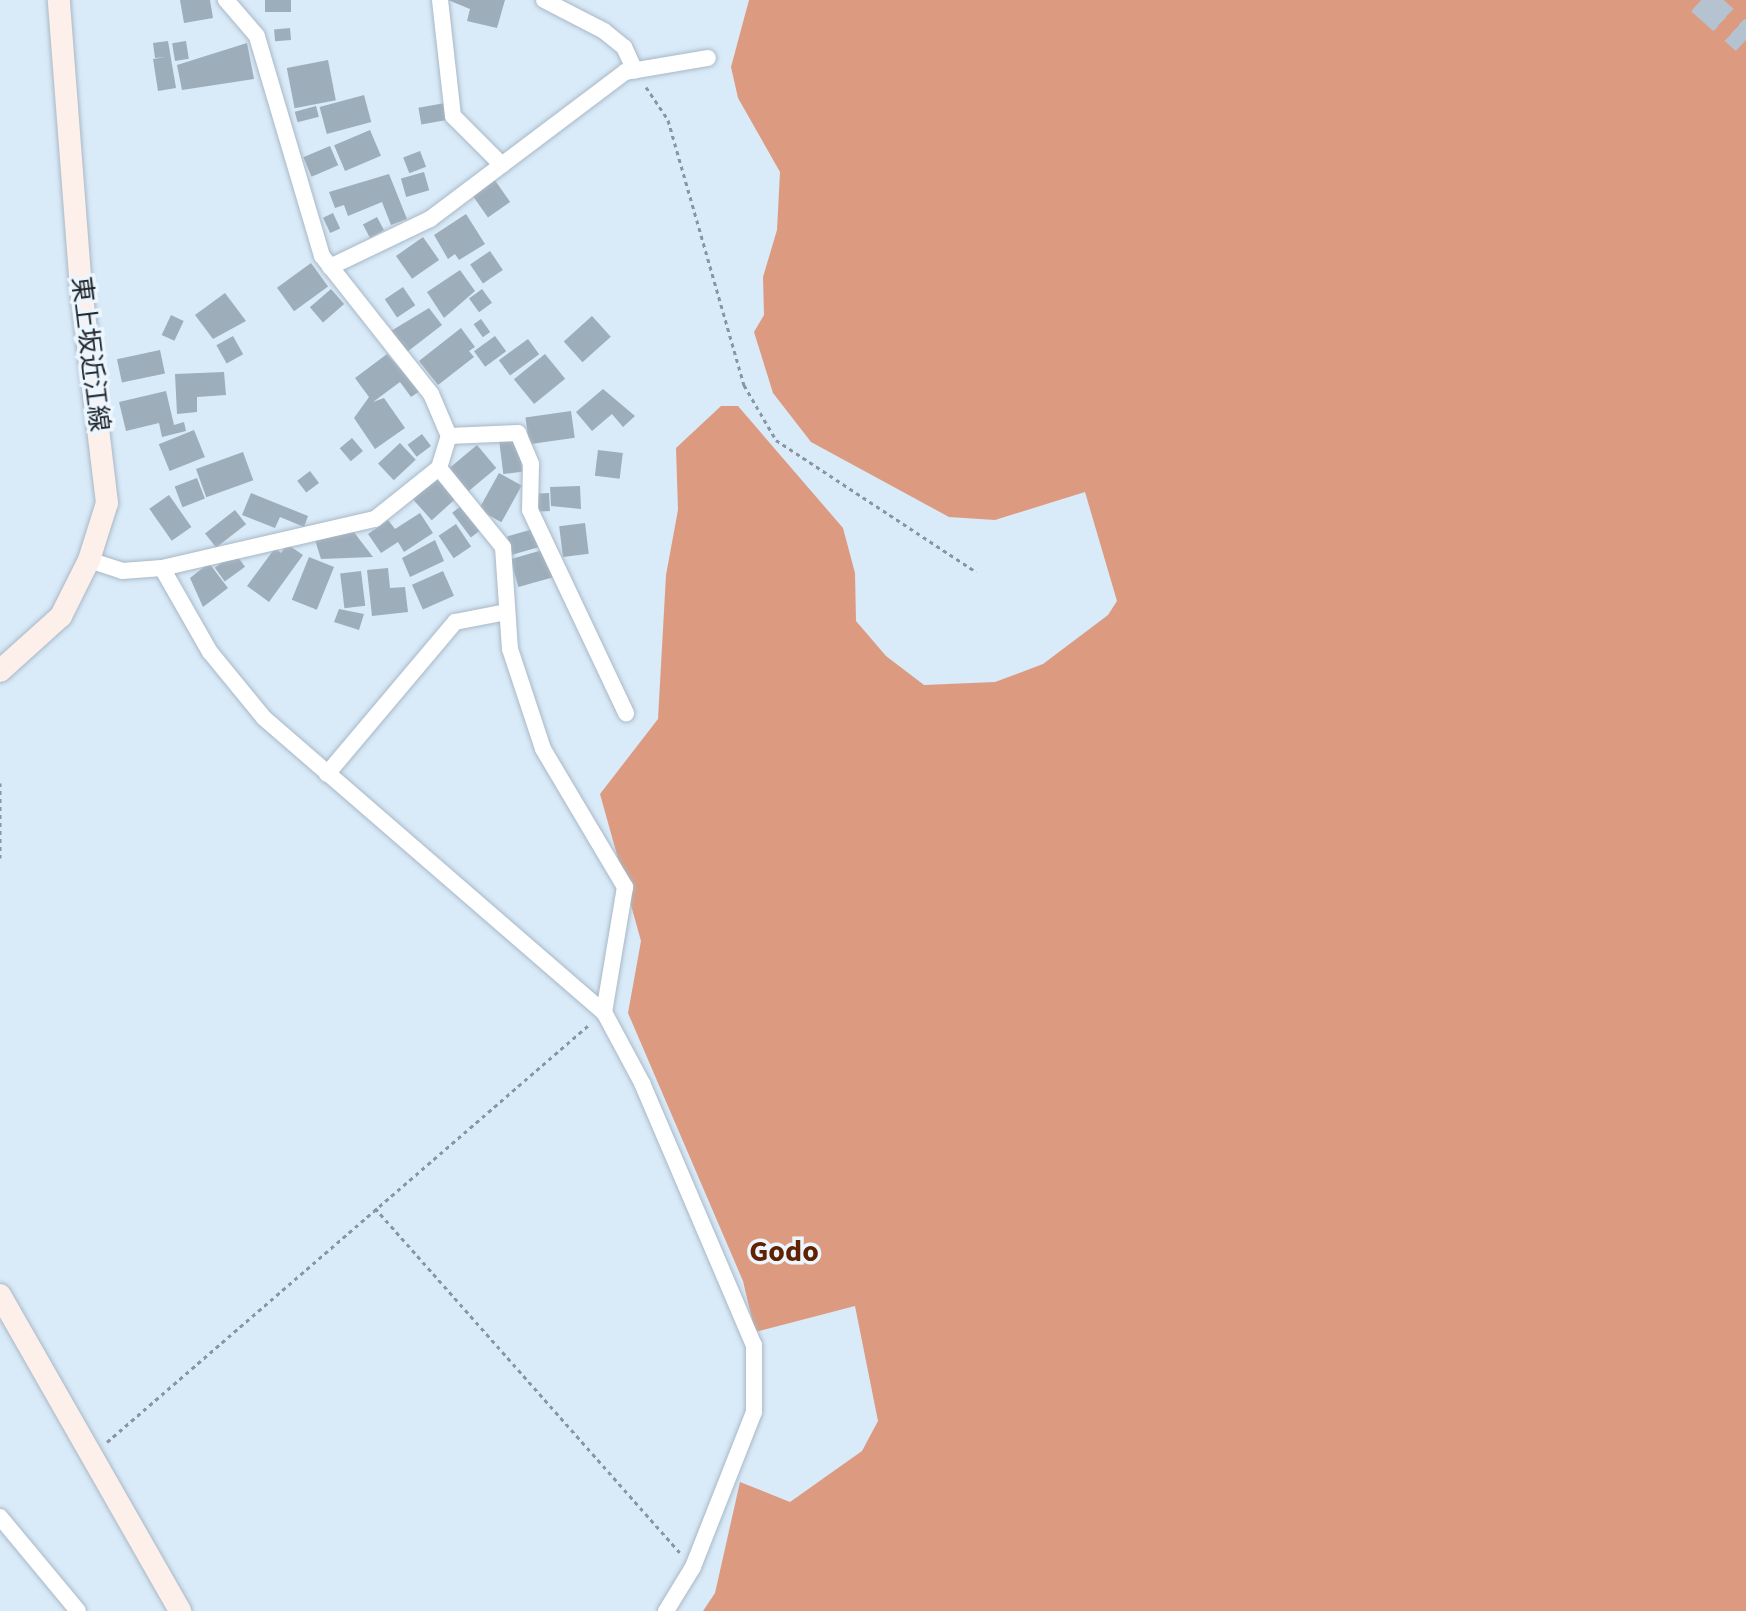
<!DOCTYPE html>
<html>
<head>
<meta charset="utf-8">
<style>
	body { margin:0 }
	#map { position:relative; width:1746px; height:1611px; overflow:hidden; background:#d9eaf8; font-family:"Source Sans 3","Noto Sans JP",sans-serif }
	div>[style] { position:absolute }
	.forest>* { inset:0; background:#dc9b80 }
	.building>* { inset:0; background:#9dadba; transform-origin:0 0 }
	.highway-tunnel>* { height:30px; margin-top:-15px; transform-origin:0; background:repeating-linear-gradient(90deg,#b4c3cf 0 30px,transparent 0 45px) }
	.path>* { height:3px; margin-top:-1.5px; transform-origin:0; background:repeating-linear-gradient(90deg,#89959f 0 4px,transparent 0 8px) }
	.roads { filter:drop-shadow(0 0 2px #a8b8c6) drop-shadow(0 0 2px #a8b8c6) }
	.street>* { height:16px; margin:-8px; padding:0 8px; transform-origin:8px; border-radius:8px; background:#fff }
	.secondary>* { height:22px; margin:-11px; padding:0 11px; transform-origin:11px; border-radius:11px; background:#fdefe9 }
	span { translate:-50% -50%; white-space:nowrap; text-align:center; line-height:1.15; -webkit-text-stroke:7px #ecf6fe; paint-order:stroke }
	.street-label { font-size:26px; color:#21272c }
	.quarter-label { font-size:30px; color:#602201; font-weight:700 }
</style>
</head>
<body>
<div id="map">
	<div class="forest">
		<i style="clip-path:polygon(749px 0,1746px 0,1746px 1611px,703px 1611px,715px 1593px,740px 1482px,790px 1502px,862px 1451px,878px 1421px,855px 1306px,755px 1332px,743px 1281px,628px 1013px,641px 941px,600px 794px,658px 719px,666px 575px,678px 510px,676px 448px,721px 406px,738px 406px,843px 528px,855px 573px,856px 621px,886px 656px,924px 685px,995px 682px,1043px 664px,1108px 615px,1117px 601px,1085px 492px,995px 520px,949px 517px,811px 442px,773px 393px,754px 332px,764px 315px,763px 277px,777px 230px,780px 172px,738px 98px,731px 67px)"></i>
	</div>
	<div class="building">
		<i style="clip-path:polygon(180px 0,210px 0,213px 18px,184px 23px)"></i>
		<i style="left:265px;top:0;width:26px;height:12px"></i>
		<i style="clip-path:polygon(448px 0,505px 0,497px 28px,467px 21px,470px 9px)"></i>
		<i style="left:290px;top:28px;width:12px;height:16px;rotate:85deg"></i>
		<i style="clip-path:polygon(168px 41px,176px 88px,158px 91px,153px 59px,166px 57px,155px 58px,153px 43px)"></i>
		<i style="left:186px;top:41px;width:18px;height:14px;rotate:81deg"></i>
		<i style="clip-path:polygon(247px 43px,254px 79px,182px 90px,177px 65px)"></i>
		<i style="left:328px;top:60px;width:41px;height:42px;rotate:79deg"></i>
		<i style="left:364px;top:95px;width:28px;height:46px;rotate:75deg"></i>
		<i style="left:445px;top:103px;width:17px;height:27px;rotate:80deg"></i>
		<i style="left:316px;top:106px;width:11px;height:22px;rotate:75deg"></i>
		<i style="left:370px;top:130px;width:28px;height:39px;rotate:67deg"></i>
		<i style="left:330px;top:146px;width:21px;height:29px;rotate:67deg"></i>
		<i style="left:420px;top:151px;width:17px;height:18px;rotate:69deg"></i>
		<i style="left:424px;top:172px;width:19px;height:24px;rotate:74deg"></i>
		<i style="clip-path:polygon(389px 174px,407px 219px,391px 225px,382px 202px,348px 216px,344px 205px,335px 208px,329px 192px)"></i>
		<i style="left:494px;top:179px;width:28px;height:27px;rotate:55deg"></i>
		<i style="left:333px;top:213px;width:17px;height:11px;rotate:65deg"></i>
		<i style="clip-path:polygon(466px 214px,485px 244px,459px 260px,455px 254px,448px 259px,434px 235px)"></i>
		<i style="left:377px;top:217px;width:15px;height:16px;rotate:62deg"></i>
		<i style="left:423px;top:237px;width:28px;height:33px;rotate:55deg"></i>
		<i style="left:490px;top:251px;width:23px;height:24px;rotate:56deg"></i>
		<i style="left:311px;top:263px;width:29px;height:42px;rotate:54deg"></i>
		<i style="clip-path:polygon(460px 270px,475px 291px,444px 318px,427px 292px)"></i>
		<i style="left:403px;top:287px;width:22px;height:22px;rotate:56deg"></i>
		<i style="left:331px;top:289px;width:20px;height:28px;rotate:49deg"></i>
		<i style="left:482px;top:289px;width:17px;height:16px;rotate:54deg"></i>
		<i style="clip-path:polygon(225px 293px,246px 321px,213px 339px,195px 315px)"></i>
		<i style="clip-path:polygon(429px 308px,442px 325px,407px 352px,391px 331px)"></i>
		<i style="left:171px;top:315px;width:14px;height:22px;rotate:25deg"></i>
		<i style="left:592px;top:316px;width:28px;height:38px;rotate:48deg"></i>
		<i style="left:481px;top:319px;width:16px;height:9px;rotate:55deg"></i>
		<i style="clip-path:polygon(461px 328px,475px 347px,469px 351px,474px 357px,438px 385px,419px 361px)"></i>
		<i style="left:233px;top:336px;width:21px;height:19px;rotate:61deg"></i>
		<i style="left:495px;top:336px;width:19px;height:26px;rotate:54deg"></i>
		<i style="left:528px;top:339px;width:19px;height:36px;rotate:54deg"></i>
		<i style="left:160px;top:350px;width:24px;height:44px;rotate:78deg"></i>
		<i style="clip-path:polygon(387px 354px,420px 391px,411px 397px,400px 382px,373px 402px,384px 398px,405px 428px,375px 449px,354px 418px,369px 397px,355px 378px)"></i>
		<i style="left:545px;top:354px;width:32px;height:40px;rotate:51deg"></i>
		<i style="clip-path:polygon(224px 372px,226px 395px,197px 397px,197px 412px,177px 414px,175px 374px)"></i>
		<i style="clip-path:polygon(603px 389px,635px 416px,623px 427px,612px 414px,592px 431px,576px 412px)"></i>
		<i style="clip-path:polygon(166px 391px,174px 425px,184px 422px,186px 431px,162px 437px,159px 423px,126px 431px,119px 402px)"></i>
		<i style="left:571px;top:411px;width:27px;height:46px;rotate:82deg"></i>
		<i style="left:194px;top:430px;width:29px;height:38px;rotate:68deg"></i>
		<i style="left:422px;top:434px;width:15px;height:18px;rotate:53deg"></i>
		<i style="left:352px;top:438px;width:17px;height:16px;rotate:50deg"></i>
		<i style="left:518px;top:438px;width:34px;height:19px;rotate:83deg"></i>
		<i style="left:400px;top:443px;width:23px;height:30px;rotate:47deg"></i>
		<i style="left:477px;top:445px;width:30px;height:41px;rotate:50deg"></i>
		<i style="left:598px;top:450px;width:25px;height:26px;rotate:7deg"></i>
		<i style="left:243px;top:452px;width:30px;height:50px;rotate:70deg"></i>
		<i style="left:310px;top:471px;width:15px;height:16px;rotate:53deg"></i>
		<i style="left:499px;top:473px;width:26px;height:42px;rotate:29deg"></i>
		<i style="left:439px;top:476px;width:28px;height:35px;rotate:48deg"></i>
		<i style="left:197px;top:478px;width:22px;height:24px;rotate:69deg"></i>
		<i style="clip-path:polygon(580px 486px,581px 509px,551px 506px,550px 487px)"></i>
		<i style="clip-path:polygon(251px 493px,308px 516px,304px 527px,280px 517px,275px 528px,242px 515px)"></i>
		<i style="left:549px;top:493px;width:18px;height:15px;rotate:87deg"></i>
		<i style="left:169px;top:495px;width:39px;height:24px;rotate:55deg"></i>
		<i style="left:465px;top:503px;width:31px;height:16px;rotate:53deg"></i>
		<i style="left:235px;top:510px;width:18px;height:38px;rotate:52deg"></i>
		<i style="clip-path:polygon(420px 513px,433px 533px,404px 552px,398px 542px,381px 553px,368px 534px,388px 520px,395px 529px)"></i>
		<i style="left:585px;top:523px;width:31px;height:26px;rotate:83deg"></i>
		<i style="left:456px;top:524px;width:27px;height:21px;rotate:56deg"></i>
		<i style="left:533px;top:529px;width:19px;height:27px;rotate:74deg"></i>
		<i style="clip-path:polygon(353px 531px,373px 557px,321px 559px,315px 540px)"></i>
		<i style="clip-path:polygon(435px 540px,444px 561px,410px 577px,402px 558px)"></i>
		<i style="clip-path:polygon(287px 544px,303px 555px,269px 602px,247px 586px,275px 548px,281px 553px)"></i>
		<i style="left:546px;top:549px;width:29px;height:37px;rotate:74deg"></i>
		<i style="left:235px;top:553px;width:17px;height:25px;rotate:54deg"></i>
		<i style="left:309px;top:557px;width:27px;height:46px;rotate:22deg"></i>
		<i style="clip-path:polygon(209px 563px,228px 588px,203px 607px,190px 578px)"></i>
		<i style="clip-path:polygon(388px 568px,390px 588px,405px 587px,408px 612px,372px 616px,367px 570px)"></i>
		<i style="left:361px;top:571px;width:35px;height:21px;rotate:83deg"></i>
		<i style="left:443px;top:571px;width:27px;height:34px;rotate:66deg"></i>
		<i style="clip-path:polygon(339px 609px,364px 614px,359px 630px,334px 622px)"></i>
	</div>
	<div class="highway-tunnel">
		<i style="left:1701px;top:0;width:60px;rotate:41.6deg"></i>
	</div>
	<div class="path">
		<i style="left:646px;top:87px;width:40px;rotate:56deg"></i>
		<i style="left:668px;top:120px;width:276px;rotate:74deg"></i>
		<i style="left:744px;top:385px;width:64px;rotate:59.8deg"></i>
		<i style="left:776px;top:440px;width:240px;rotate:33.4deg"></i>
		<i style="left:0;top:783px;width:75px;rotate:90deg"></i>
		<i style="left:375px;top:1208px;width:460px;rotate:48.5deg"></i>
		<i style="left:107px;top:1442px;width:640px;rotate:-40.88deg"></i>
	</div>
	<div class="roads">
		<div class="street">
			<i style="left:440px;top:0;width:117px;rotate:83.6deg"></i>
			<i style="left:453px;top:116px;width:69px;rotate:45deg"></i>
			<i style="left:544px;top:0;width:68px;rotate:27.3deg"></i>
			<i style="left:604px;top:31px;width:26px;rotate:39deg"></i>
			<i style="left:624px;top:47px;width:26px;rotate:65deg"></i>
			<i style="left:330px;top:267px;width:111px;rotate:-25.6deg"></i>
			<i style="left:430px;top:219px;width:244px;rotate:-37deg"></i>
			<i style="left:625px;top:72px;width:84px;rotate:-9.6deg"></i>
			<i style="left:449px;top:436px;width:69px;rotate:-2.5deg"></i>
			<i style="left:518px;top:433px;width:34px;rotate:67deg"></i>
			<i style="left:531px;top:464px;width:46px;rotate:91.2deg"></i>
			<i style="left:530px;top:510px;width:225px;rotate:64.7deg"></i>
			<i style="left:439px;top:468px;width:102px;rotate:51deg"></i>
			<i style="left:503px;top:547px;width:102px;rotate:86.1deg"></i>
			<i style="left:510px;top:649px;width:105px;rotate:71.7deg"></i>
			<i style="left:543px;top:749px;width:161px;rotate:59.3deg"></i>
			<i style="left:625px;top:887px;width:127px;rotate:99.5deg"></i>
			<i style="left:89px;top:560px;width:35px;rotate:18deg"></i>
			<i style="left:122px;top:571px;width:40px;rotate:-4.3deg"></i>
			<i style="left:162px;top:568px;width:219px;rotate:-13deg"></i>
			<i style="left:375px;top:519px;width:82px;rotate:-38.6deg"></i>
			<i style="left:439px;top:468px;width:34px;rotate:-73deg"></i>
			<i style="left:449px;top:436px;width:46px;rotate:-113.2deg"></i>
			<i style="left:431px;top:394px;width:176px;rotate:-128.3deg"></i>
			<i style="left:322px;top:256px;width:229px;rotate:-106.5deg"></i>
			<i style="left:257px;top:36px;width:48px;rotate:-130.7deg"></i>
			<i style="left:162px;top:568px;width:97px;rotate:60.3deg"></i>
			<i style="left:210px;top:652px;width:85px;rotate:50.7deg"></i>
			<i style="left:264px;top:718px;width:449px;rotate:40.9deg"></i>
			<i style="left:604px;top:1012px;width:81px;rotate:61.8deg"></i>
			<i style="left:642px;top:1083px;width:285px;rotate:66.9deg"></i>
			<i style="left:754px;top:1345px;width:67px;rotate:90deg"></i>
			<i style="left:754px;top:1412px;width:167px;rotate:111.5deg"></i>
			<i style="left:693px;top:1567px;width:52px;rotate:121.5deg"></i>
			<i style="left:327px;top:774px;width:199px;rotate:-49.9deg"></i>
			<i style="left:455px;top:622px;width:53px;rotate:-10.9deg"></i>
			<i style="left:0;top:1517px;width:122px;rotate:50.3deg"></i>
		</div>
		<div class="secondary">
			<i style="left:0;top:671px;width:82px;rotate:-42deg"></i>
			<i style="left:61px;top:616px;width:63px;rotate:-63.4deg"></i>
			<i style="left:89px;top:560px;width:60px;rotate:-72.5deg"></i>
			<i style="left:107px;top:503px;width:216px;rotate:-96.9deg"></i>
			<i style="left:81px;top:289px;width:290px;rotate:-94.4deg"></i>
			<i style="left:0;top:1295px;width:364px;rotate:60.3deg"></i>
		</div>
	</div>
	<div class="street-label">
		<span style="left:90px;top:354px;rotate:83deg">東上坂近江線</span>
	</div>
	<div class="quarter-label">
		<span style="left:784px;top:1252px">Godo</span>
	</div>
</div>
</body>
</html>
